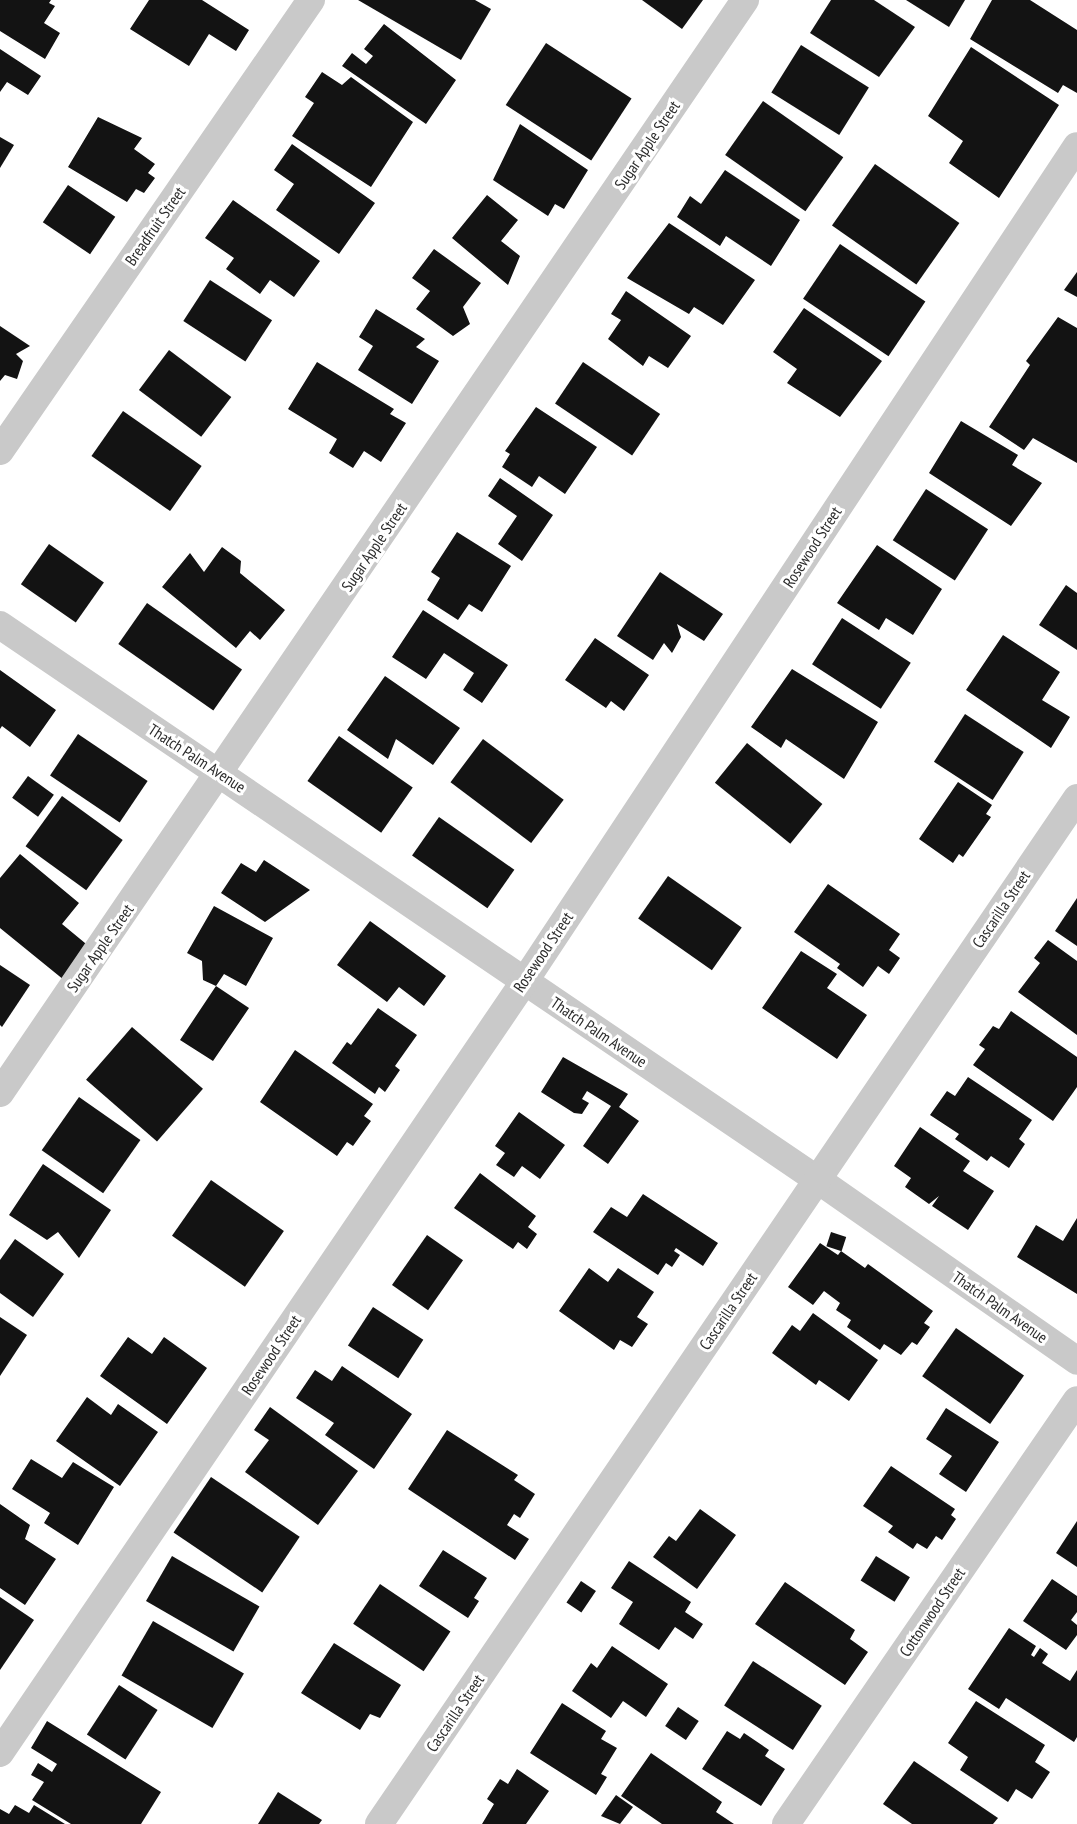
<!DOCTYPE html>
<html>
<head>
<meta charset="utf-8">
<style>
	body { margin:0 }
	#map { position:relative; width:1077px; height:1824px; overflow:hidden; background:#fff; font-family:"PT Sans Narrow",sans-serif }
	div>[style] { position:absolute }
	.building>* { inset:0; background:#131313; transform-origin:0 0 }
	.street>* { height:28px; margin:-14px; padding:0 14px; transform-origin:14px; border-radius:14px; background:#c9c9c9 }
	span { translate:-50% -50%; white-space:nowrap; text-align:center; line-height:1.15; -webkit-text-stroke:6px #fff; paint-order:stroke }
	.street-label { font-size:16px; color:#2c2c2c }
</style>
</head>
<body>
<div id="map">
	<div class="building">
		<i style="clip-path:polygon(0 0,51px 0,49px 3px,55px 6px,44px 23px,60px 33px,45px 59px,0 31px)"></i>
		<i style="clip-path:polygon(149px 0,202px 0,249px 30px,236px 51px,209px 34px,189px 66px,130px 29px)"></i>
		<i style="clip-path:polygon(358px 0,475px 0,491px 9px,461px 60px)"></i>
		<i style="clip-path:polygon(642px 0,703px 0,682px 29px)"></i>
		<i style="clip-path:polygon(831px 0,874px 0,915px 27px,879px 77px,810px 33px)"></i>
		<i style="clip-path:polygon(906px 0,965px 0,949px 27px)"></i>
		<i style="clip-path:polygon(992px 0,1030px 0,1077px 30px,1077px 93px,1063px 85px,1058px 93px,970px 39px)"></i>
		<i style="clip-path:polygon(384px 24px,456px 80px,426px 124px,342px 66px,352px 53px,366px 64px,373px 56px,364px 49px)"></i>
		<i style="left:546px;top:43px;width:102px;height:74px;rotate:33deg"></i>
		<i style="left:801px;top:45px;width:80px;height:56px;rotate:32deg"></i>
		<i style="clip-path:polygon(971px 47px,1059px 105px,999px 198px,949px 163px,963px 141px,928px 116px)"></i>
		<i style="clip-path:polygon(0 49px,41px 76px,28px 95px,7px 82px,0 92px)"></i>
		<i style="clip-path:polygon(322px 72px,342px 85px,351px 77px,413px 122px,371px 187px,292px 136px,314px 103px,305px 97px)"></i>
		<i style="left:763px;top:101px;width:98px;height:66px;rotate:35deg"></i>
		<i style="clip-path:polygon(98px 117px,142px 138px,134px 149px,155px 164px,148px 173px,155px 178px,144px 193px,136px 189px,127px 202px,68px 167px)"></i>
		<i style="clip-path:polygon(520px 124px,588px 170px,564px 209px,555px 204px,548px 216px,493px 180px)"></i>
		<i style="clip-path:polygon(0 137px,14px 145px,0 168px)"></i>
		<i style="clip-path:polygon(292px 144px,375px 203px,339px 254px,276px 210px,294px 184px,274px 170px)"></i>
		<i style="left:875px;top:164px;width:103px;height:75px;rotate:35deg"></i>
		<i style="clip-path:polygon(725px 170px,800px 220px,771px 266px,726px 236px,720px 246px,677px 217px,690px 196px,701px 204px)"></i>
		<i style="left:68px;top:185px;width:57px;height:45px;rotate:34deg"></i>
		<i style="clip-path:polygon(487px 195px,518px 220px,501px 241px,520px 256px,508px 285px,452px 238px)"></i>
		<i style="clip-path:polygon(233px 200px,320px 261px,294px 297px,270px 280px,260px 294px,226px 269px,234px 258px,205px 238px)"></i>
		<i style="clip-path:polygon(669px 223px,755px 280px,723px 325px,694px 307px,689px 314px,627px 278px)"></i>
		<i style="left:840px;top:244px;width:103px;height:66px;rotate:34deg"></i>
		<i style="clip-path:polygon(434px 249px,481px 283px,463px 307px,470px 324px,453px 336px,416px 309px,430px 291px,412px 278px)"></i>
		<i style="clip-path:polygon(1077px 272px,1077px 297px,1064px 290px)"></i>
		<i style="left:210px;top:280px;width:74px;height:49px;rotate:33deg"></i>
		<i style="clip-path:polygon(626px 291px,691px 336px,668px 368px,649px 356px,643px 366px,608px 339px,621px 320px,611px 314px)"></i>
		<i style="clip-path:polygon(804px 308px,882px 361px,840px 417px,787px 383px,797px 369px,773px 352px)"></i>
		<i style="clip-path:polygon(376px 309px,425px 339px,416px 347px,439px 361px,412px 404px,358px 370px,373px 346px,359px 337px)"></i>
		<i style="clip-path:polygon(1058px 317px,1077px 328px,1077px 463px,1033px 438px,1024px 450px,989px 427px,1030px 365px,1026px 361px)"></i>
		<i style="clip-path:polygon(0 326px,30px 346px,16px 354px,23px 361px,17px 379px,5px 375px,0 381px)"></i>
		<i style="left:169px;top:350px;width:78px;height:50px;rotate:37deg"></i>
		<i style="clip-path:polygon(317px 362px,394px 409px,390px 414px,406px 423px,381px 462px,364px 451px,353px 468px,329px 453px,337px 439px,288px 409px)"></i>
		<i style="left:583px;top:362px;width:93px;height:50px;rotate:34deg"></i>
		<i style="clip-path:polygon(536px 407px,597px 447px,565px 494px,539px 476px,532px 487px,502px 467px,510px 454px,505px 451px)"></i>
		<i style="left:123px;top:411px;width:96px;height:55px;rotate:35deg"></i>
		<i style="clip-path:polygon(961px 421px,1018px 455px,1012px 465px,1042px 483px,1011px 526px,929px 473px)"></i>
		<i style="clip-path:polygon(500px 478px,553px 515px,522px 561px,498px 544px,517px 516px,488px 496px)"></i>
		<i style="left:926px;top:489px;width:74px;height:61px;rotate:33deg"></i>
		<i style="clip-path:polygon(457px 532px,511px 566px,482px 612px,469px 604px,458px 620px,427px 600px,440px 578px,431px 572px)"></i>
		<i style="left:49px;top:544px;width:67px;height:49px;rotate:35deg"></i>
		<i style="clip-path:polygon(877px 545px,942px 589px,913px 635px,886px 618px,879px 630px,837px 603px)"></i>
		<i style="clip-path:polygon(222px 547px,241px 561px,240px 573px,285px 610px,260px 640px,250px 631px,236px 648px,162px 587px,190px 553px,204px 572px)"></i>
		<i style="clip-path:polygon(660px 572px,723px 614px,704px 641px,677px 624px,681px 637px,672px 653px,664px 643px,653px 660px,617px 636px)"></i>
		<i style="clip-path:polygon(1066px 585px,1077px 593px,1077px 650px,1039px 625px)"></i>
		<i style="left:147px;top:603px;width:116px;height:50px;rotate:35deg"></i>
		<i style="clip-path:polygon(423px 610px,508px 665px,482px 703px,463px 690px,474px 673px,444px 653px,426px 679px,392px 657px)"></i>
		<i style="left:842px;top:618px;width:82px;height:55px;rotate:33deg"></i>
		<i style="clip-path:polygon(1003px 635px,1060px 672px,1042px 700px,1070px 717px,1051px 748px,966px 690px)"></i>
		<i style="clip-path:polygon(595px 638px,649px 675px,624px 711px,611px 701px,606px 708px,565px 680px)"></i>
		<i style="clip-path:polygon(792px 669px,878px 722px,844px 779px,786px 739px,781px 748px,751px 727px)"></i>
		<i style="clip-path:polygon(0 670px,56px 710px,30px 747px,2px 726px,0 729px)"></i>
		<i style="clip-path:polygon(385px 676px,460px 728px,433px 765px,396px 739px,388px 759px,347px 730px)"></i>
		<i style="left:965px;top:714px;width:70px;height:57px;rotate:33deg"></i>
		<i style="left:78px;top:734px;width:84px;height:50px;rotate:34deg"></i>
		<i style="left:339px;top:736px;width:90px;height:55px;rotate:35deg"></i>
		<i style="left:483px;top:739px;width:101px;height:54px;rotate:37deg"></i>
		<i style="left:747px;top:743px;width:97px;height:51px;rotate:39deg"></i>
		<i style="left:28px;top:776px;width:32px;height:27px;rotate:36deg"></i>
		<i style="clip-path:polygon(958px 782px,992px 805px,986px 814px,991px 817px,963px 857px,959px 854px,953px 863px,919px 839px)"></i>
		<i style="left:62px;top:796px;width:75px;height:62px;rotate:36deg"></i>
		<i style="left:439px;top:817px;width:92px;height:47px;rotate:35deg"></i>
		<i style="clip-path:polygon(20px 854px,79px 903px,62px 924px,91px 948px,64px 980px,0 928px,0 878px)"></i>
		<i style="clip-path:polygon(264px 860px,310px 890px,265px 922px,221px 893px,241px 863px,256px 872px)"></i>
		<i style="left:668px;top:876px;width:90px;height:52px;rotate:35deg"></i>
		<i style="clip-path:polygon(828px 884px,900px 934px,889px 950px,900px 958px,889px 974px,878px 966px,863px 987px,837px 968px,840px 964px,794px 932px)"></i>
		<i style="clip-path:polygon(1077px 898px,1077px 946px,1055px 931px)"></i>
		<i style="clip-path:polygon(214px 906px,273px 938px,246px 986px,224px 974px,216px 986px,249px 1008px,213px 1061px,180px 1040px,216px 986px,203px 980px,202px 961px,187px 953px)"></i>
		<i style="clip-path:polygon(370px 921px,446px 976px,424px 1006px,399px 987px,387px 1002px,337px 965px)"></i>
		<i style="clip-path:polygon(1048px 940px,1077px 961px,1077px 1035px,1018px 992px,1040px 963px,1034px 958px)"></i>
		<i style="clip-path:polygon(801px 951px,837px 974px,827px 988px,867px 1015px,837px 1059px,762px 1008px)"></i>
		<i style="clip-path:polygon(0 965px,30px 985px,2px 1027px,0 1025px)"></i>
		<i style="clip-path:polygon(378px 1008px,417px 1035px,395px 1066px,400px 1070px,385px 1092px,379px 1087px,375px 1094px,332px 1063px,347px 1042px,351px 1045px)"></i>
		<i style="clip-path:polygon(1011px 1011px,1077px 1057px,1077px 1087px,1053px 1121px,973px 1065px,985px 1049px,979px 1045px,993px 1026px,999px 1029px)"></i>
		<i style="left:132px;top:1027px;width:94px;height:70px;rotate:41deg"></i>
		<i style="clip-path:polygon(295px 1050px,373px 1104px,364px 1116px,371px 1121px,353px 1146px,347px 1142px,337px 1156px,260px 1102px)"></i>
		<i style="clip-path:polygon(563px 1057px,628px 1094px,619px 1107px,639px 1121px,608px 1164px,583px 1146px,611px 1106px,587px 1091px,582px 1099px,589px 1103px,582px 1114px,574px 1113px,541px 1092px)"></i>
		<i style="clip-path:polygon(968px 1077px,1032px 1120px,1019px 1139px,1025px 1144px,1009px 1168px,991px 1156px,987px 1161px,955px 1139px,959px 1134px,930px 1115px,947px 1091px,955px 1096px)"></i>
		<i style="left:79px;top:1097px;width:75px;height:65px;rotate:35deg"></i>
		<i style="clip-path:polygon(519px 1112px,565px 1145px,540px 1179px,522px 1166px,514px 1177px,496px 1165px,505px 1153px,495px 1146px)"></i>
		<i style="clip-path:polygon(920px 1127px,970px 1161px,963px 1171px,994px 1191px,968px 1230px,932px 1206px,939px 1196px,929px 1204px,905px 1187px,911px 1178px,894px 1166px)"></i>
		<i style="clip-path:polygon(43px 1164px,111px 1210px,79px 1258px,58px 1232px,47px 1240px,9px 1215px)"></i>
		<i style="clip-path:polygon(480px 1173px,536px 1216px,528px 1227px,537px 1234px,527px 1249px,518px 1242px,513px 1249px,454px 1208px)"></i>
		<i style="left:211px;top:1180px;width:89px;height:68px;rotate:35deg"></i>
		<i style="clip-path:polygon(643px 1194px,718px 1243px,703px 1266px,676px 1248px,674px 1251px,680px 1255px,672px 1267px,666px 1263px,658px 1275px,593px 1232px,611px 1207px,627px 1217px)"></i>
		<i style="clip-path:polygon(1077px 1218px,1077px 1294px,1017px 1257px,1036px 1225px,1063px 1241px)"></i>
		<i style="left:831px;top:1232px;width:16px;height:15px;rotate:18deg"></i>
		<i style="left:427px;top:1235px;width:44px;height:61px;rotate:35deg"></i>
		<i style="clip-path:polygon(15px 1239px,64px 1274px,33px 1317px,0 1293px,0 1260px)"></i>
		<i style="clip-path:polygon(820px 1243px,838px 1255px,841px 1251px,865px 1268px,868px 1264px,933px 1311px,924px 1323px,930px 1327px,917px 1345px,912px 1342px,901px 1355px,884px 1344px,880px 1350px,847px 1327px,851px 1320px,836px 1310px,840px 1303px,824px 1291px,813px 1305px,788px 1287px)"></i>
		<i style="clip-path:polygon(589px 1268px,608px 1282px,618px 1268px,654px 1292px,637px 1317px,648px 1324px,632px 1347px,620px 1340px,614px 1350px,559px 1311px)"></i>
		<i style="left:373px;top:1307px;width:60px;height:46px;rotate:33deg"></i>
		<i style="clip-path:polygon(813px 1313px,878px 1360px,849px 1401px,819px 1380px,816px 1385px,772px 1353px,792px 1325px,800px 1331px)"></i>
		<i style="clip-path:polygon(0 1317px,27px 1335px,0 1376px)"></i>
		<i style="left:956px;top:1328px;width:83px;height:59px;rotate:35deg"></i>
		<i style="clip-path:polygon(128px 1337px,152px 1354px,164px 1337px,207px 1368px,167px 1424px,100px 1376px)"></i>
		<i style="clip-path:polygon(342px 1366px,412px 1414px,374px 1469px,325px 1435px,334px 1423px,296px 1398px,315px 1370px,332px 1381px)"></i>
		<i style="clip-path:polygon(87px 1397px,111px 1415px,118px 1404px,158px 1432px,120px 1486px,56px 1441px)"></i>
		<i style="clip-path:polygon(270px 1407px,358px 1471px,318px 1525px,245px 1472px,269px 1440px,254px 1430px)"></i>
		<i style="clip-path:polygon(946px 1408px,999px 1442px,966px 1492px,939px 1474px,952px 1456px,926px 1439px)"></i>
		<i style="clip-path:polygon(447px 1430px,518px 1475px,514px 1480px,535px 1494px,520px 1518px,514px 1514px,507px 1525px,529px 1539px,515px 1560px,408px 1489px)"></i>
		<i style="clip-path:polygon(31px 1459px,62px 1478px,73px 1462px,114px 1487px,78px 1545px,44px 1523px,50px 1513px,12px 1489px)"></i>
		<i style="clip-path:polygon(891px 1466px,955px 1509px,951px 1515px,956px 1519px,942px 1540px,936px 1536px,927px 1549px,917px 1543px,913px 1549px,888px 1532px,893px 1526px,863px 1506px)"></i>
		<i style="left:211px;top:1477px;width:107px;height:67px;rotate:34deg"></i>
		<i style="clip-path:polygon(0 1504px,30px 1525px,25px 1539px,56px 1559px,25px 1605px,0 1588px)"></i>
		<i style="clip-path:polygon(700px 1509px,736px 1535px,697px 1589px,653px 1557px,669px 1536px,676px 1541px)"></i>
		<i style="clip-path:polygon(1077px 1521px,1077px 1567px,1056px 1553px)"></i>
		<i style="clip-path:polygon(443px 1550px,487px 1578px,474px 1598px,479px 1601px,468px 1618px,419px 1586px)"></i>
		<i style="left:172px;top:1556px;width:101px;height:52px;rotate:30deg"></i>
		<i style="left:876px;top:1556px;width:40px;height:29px;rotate:32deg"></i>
		<i style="clip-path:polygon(629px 1561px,691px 1602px,685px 1612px,703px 1624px,693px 1639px,675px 1627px,659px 1650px,619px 1624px,633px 1602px,611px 1588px)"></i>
		<i style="clip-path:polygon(1052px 1579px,1077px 1596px,1077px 1612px,1071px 1620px,1077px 1625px,1077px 1635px,1066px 1650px,1023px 1621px)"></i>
		<i style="left:581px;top:1581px;width:18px;height:26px;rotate:34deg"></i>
		<i style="clip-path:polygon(785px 1582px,855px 1630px,850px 1639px,868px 1652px,845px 1685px,755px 1624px)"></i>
		<i style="left:380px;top:1584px;width:85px;height:48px;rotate:34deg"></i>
		<i style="clip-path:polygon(0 1597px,34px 1620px,0 1670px)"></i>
		<i style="left:153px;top:1621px;width:105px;height:63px;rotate:30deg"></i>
		<i style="clip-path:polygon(1009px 1628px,1036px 1646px,1031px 1655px,1034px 1657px,1040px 1648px,1048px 1654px,1042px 1663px,1070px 1681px,1077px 1670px,1077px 1737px,1074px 1742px,1006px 1698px,999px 1709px,968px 1689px)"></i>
		<i style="clip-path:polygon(334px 1643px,401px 1685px,380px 1718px,370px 1714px,360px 1730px,301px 1693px)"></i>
		<i style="clip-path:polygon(612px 1646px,668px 1684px,646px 1717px,623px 1701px,611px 1718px,572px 1691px,591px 1663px,597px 1668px)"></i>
		<i style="left:753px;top:1661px;width:82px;height:53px;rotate:33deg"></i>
		<i style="left:119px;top:1685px;width:46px;height:59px;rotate:33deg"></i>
		<i style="clip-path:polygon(976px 1701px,1045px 1745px,1035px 1762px,1050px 1772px,1032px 1799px,1016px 1789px,1008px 1802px,960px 1770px,968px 1757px,948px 1743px)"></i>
		<i style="clip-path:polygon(562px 1703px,606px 1731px,601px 1739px,617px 1748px,601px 1774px,607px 1777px,596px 1795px,530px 1753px)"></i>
		<i style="left:678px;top:1707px;width:25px;height:23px;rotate:34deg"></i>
		<i style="clip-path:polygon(47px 1721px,161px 1792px,141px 1824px,71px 1824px,32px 1800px,44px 1782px,31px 1775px,38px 1763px,52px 1772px,57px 1764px,31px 1748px)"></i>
		<i style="clip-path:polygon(727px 1731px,740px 1739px,744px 1733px,769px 1750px,765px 1756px,785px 1769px,761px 1806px,702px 1769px)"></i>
		<i style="clip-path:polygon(651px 1753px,722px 1802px,716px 1812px,734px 1824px,662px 1824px,621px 1796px)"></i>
		<i style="clip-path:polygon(914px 1761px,998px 1818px,993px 1824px,912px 1824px,883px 1804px)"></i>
		<i style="clip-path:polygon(517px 1769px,549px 1791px,526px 1824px,482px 1824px,494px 1804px,487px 1799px,500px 1779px,508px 1784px)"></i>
		<i style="clip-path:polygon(278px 1792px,322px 1820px,319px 1824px,258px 1824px)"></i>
		<i style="clip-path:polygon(616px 1795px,633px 1807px,620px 1824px,601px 1816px)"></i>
		<i style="clip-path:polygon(15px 1805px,29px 1813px,34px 1805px,65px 1824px,0 1824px,0 1809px,9px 1814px)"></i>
	</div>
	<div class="street">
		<i style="left:0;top:451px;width:548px;rotate:-55.41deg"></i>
		<i style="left:0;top:625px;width:989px;rotate:34.16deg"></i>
		<i style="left:818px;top:1180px;width:316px;rotate:34.9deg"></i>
		<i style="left:0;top:1093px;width:1323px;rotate:-55.72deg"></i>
		<i style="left:0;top:1753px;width:932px;rotate:-55.8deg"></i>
		<i style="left:524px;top:982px;width:1002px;rotate:-56.52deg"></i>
		<i style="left:379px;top:1824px;width:1241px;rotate:-55.77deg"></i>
		<i style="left:786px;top:1824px;width:514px;rotate:-55.54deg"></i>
	</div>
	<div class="street-label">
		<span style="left:647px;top:145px;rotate:-56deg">Sugar Apple Street</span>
		<span style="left:155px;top:226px;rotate:-55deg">Breadfruit Street</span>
		<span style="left:374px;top:547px;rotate:-56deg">Sugar Apple Street</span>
		<span style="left:812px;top:547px;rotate:-57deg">Rosewood Street</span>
		<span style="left:197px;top:758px;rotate:33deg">Thatch Palm Avenue</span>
		<span style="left:1001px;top:909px;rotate:-56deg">Cascarilla Street</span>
		<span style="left:100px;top:948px;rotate:-55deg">Sugar Apple Street</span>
		<span style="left:543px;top:952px;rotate:-56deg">Rosewood Street</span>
		<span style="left:599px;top:1032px;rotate:34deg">Thatch Palm Avenue</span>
		<span style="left:1000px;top:1307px;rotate:35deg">Thatch Palm Avenue</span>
		<span style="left:728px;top:1311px;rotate:-56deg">Cascarilla Street</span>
		<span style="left:271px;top:1355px;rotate:-56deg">Rosewood Street</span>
		<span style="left:932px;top:1612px;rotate:-56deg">Cottonwood Street</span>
		<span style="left:455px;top:1713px;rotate:-56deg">Cascarilla Street</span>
	</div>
</div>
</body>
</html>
